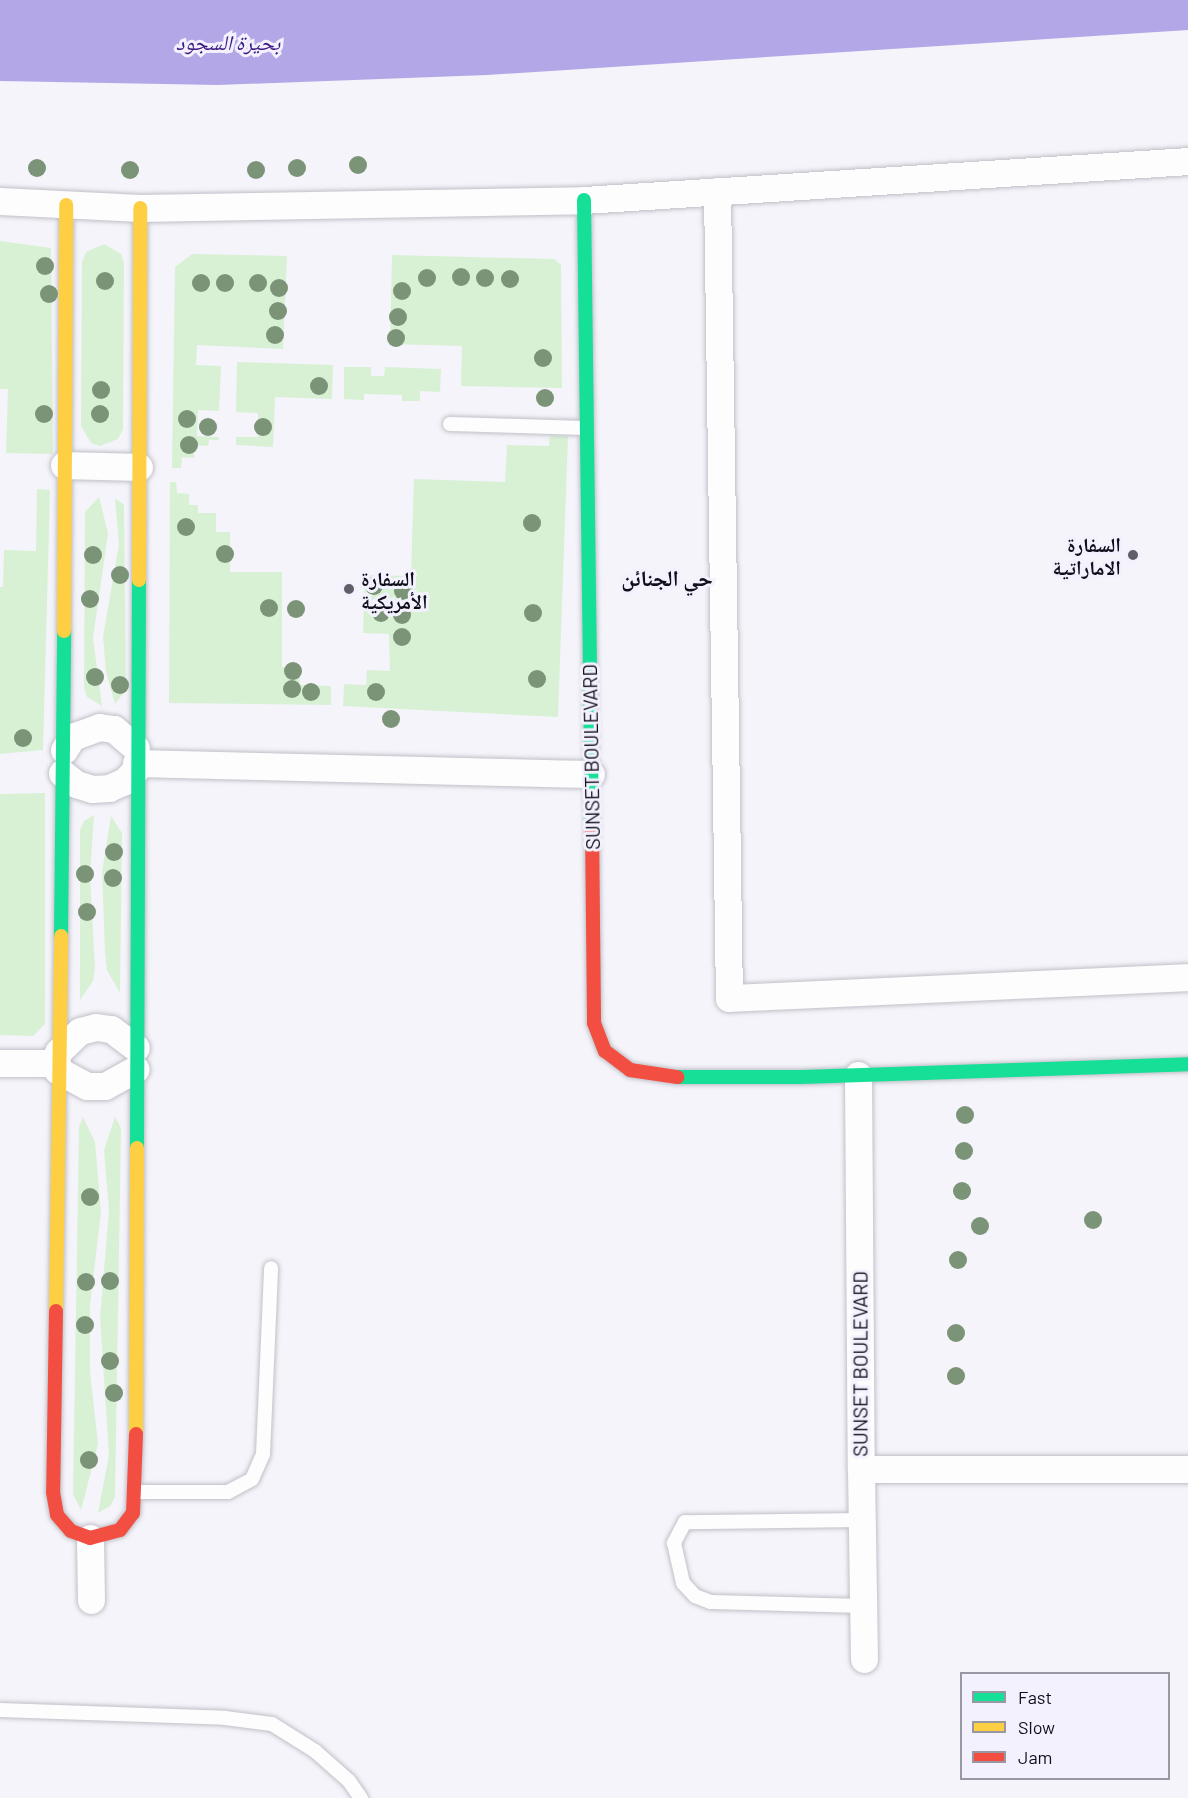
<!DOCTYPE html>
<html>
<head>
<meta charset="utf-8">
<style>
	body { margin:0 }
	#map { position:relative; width:1188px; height:1798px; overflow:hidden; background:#f4f4fa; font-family:Barlow,"Noto Naskh Arabic",sans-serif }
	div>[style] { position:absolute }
	.green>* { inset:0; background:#d8f1d5 }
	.water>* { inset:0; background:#b3a7e7 }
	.roads { filter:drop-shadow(0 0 2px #c1c0c8) drop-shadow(0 0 2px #c1c0c8) }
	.lane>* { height:14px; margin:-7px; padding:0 7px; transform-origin:7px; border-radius:7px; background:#fdfdfe }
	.street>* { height:27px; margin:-13.5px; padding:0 13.5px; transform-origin:13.5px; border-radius:13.5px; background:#fdfdfe }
	.fast>* { height:14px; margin:-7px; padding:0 7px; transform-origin:7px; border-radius:7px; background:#16e098 }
	.slow>* { height:14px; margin:-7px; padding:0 7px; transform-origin:7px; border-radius:7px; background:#ffcf43 }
	.jam>* { height:14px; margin:-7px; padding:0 7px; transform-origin:7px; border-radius:7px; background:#f24e42 }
	.trees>* { width:18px; height:18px; margin:-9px; border-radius:50%; background:#7b9377 }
	.dots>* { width:16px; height:16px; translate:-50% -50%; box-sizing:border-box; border:3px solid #f2f1fd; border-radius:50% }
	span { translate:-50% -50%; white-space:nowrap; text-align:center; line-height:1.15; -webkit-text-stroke:6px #f2f1fd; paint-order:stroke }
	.poi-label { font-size:20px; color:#100f19; font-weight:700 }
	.right { translate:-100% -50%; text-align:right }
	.left { translate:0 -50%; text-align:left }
	.street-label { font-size:20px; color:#100f19 }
	.water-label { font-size:21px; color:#3c1780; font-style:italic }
	.quarter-label { font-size:22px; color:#100f19; font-weight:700 }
	.legend { position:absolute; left:960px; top:1672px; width:210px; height:108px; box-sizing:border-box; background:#f2f1fd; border:2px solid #9897a2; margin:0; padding:8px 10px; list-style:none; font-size:18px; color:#100f19 }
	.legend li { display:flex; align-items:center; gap:12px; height:30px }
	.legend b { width:30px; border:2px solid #9897a2 }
</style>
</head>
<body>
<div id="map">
	<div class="green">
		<i style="clip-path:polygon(0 241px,51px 248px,53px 454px,6px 453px,8px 389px,0 389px)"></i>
		<i style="clip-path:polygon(104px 244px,121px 254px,124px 263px,123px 429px,118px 439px,100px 446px,91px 443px,81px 426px,82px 262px,86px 252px)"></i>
		<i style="clip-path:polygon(192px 254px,287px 256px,283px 349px,197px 345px,196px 365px,221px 366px,219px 411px,198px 410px,197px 436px,219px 437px,219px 440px,209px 440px,208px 446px,194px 445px,194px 458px,182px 457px,181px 468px,172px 468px,175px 267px)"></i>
		<i style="clip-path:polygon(392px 255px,554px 259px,561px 265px,562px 388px,461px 386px,462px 346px,390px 344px)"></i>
		<i style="clip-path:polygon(237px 362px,333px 365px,332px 399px,275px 397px,273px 447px,236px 445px,236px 437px,258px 437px,258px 413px,236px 412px)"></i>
		<i style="clip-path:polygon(344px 367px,371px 367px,371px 376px,384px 376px,385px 367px,441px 369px,440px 392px,420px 391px,420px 401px,402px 401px,402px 395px,364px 394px,364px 400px,344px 399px)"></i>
		<i style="clip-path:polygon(550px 436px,568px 436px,558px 717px,343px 706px,344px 684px,366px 685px,367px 670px,390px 671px,389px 634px,363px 633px,365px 575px,411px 576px,414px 479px,505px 482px,507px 445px,549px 446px)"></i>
		<i style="clip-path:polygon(170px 482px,176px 482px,177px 493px,189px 494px,189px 505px,198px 505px,198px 513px,216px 513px,216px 532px,230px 532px,230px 572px,282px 572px,282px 667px,299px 668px,300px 685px,331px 686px,331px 705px,169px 703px)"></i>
		<i style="clip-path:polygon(37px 489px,50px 490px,43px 750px,0 754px,0 587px,3px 587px,4px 550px,36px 551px)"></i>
		<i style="clip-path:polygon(99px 497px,108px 533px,93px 638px,102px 706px,87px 697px,84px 687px,85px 512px)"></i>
		<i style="clip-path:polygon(115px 498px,124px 505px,126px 690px,115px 704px,106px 672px,103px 637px,119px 544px)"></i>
		<i style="clip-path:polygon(45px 793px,45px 1024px,33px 1036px,0 1035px,0 794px)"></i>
		<i style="clip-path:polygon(94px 815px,90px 876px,95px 968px,93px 981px,80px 1000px,80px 830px,84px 821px)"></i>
		<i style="clip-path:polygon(111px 816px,122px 833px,120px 993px,107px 970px,105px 953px,102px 872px)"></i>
		<i style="clip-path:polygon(83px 1117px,95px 1142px,101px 1212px,90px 1305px,90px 1372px,98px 1444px,81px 1510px,73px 1494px,79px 1127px)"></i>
		<i style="clip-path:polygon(115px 1117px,121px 1128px,115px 1497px,110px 1506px,98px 1513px,109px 1455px,100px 1317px,109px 1211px,104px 1150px)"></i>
	</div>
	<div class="water">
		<i style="clip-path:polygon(0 0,1188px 0,1188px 30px,487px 75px,218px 85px,0 81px)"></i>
	</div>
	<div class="roads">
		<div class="lane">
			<i style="left:450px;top:424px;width:137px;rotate:1.7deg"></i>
			<i style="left:136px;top:1492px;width:92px"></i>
			<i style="left:228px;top:1492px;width:27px;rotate:-28deg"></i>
			<i style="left:252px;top:1479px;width:27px;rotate:-66deg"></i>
			<i style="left:263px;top:1454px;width:186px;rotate:-87.5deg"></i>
			<i style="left:861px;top:1520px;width:176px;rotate:179.3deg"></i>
			<i style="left:685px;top:1522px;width:24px;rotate:118deg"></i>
			<i style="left:674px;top:1543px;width:41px;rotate:77.3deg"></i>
			<i style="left:683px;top:1583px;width:18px;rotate:47deg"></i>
			<i style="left:695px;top:1596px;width:17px;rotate:21deg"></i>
			<i style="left:711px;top:1602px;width:152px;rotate:1.5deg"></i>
			<i style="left:0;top:1710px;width:225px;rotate:2deg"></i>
			<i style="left:225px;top:1718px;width:47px;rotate:7.3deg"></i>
			<i style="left:272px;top:1724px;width:51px;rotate:32.1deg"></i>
			<i style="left:315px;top:1751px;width:45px;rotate:41.4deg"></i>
			<i style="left:349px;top:1781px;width:21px;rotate:55deg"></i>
		</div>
		<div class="street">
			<i style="left:717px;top:191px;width:807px;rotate:89.15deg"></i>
			<i style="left:729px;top:998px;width:459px;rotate:-2.6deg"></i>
			<i style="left:0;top:201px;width:140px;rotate:2.9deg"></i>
			<i style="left:140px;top:208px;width:444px;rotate:-1deg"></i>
			<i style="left:584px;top:200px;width:605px;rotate:-3.69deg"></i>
			<i style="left:64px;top:465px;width:75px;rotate:1.5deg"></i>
			<i style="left:64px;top:750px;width:15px;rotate:-58deg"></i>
			<i style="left:72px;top:737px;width:29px;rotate:-20deg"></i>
			<i style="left:99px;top:727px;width:15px;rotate:8deg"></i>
			<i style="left:114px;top:729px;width:29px;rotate:41deg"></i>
			<i style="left:136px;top:763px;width:455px;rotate:1.4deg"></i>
			<i style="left:62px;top:773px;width:18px;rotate:38deg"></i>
			<i style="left:76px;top:784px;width:17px;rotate:17deg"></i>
			<i style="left:92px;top:789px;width:17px;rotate:-3deg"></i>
			<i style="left:109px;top:788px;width:17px;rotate:-24deg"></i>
			<i style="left:125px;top:781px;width:16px;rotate:-47deg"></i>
			<i style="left:58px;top:1052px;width:30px;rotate:-44deg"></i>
			<i style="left:80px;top:1031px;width:16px;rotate:-14deg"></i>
			<i style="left:96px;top:1027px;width:15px;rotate:8deg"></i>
			<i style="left:111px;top:1029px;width:31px;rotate:37deg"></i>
			<i style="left:0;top:1063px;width:57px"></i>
			<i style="left:57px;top:1070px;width:34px;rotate:28deg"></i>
			<i style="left:87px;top:1086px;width:18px"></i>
			<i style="left:105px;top:1086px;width:35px;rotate:-29deg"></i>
			<i style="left:858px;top:1075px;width:394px;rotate:89.6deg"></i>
			<i style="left:861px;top:1469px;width:327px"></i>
			<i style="left:861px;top:1469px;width:190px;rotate:89.1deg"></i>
			<i style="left:90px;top:1538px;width:62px;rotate:89.1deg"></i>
		</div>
		<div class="fast">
			<i style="left:584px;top:200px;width:626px;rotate:89.27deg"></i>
			<i style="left:61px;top:936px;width:305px;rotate:-89.4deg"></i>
			<i style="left:677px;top:1077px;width:125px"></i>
			<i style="left:802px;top:1077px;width:386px;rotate:-1.9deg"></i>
			<i style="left:137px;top:1148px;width:568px;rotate:-89.8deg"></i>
		</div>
		<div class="slow">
			<i style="left:139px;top:580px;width:372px;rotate:-89.8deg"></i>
			<i style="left:64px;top:631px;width:426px;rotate:-89.7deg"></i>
			<i style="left:56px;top:1311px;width:375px;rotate:-89.2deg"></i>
			<i style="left:136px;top:1434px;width:286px;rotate:-89.8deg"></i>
		</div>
		<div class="jam">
			<i style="left:592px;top:826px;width:197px;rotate:89.4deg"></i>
			<i style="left:594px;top:1023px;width:30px;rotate:69deg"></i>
			<i style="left:605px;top:1051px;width:31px;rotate:37deg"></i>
			<i style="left:630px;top:1070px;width:48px;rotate:8.5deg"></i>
			<i style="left:56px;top:1311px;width:181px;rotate:90.9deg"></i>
			<i style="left:53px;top:1492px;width:23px;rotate:80deg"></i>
			<i style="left:57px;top:1515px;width:21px;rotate:49deg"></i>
			<i style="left:71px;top:1531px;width:20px;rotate:20deg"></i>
			<i style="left:90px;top:1538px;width:31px;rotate:-15deg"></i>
			<i style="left:120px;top:1530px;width:21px;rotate:-53deg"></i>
			<i style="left:133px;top:1513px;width:79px;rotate:-87.8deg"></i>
		</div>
	</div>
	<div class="trees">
		<i style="left:358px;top:165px"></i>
		<i style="left:37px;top:168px"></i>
		<i style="left:297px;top:168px"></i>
		<i style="left:130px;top:170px"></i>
		<i style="left:256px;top:170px"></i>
		<i style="left:45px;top:266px"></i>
		<i style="left:461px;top:277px"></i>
		<i style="left:427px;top:278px"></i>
		<i style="left:485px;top:278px"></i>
		<i style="left:510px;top:279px"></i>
		<i style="left:105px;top:281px"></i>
		<i style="left:201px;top:283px"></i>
		<i style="left:225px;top:283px"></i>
		<i style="left:258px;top:283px"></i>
		<i style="left:279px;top:288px"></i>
		<i style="left:402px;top:291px"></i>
		<i style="left:49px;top:294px"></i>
		<i style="left:278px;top:311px"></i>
		<i style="left:398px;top:317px"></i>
		<i style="left:275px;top:335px"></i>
		<i style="left:396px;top:338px"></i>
		<i style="left:543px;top:358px"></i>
		<i style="left:319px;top:386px"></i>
		<i style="left:101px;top:390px"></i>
		<i style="left:545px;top:398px"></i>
		<i style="left:44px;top:414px"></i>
		<i style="left:100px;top:414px"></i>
		<i style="left:187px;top:419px"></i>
		<i style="left:208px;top:427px"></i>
		<i style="left:263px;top:427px"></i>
		<i style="left:189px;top:445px"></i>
		<i style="left:532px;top:523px"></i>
		<i style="left:186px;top:527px"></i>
		<i style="left:225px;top:554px"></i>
		<i style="left:93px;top:555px"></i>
		<i style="left:120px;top:575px"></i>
		<i style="left:374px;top:586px"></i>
		<i style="left:403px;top:591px"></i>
		<i style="left:90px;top:599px"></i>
		<i style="left:269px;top:608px"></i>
		<i style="left:296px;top:609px"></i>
		<i style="left:381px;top:613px"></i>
		<i style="left:533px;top:613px"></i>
		<i style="left:402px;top:615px"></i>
		<i style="left:402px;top:637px"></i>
		<i style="left:293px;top:671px"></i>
		<i style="left:95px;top:677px"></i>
		<i style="left:537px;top:679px"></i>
		<i style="left:120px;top:685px"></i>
		<i style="left:292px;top:689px"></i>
		<i style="left:311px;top:692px"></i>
		<i style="left:376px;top:692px"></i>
		<i style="left:391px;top:719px"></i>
		<i style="left:23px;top:738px"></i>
		<i style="left:114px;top:852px"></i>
		<i style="left:85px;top:874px"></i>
		<i style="left:113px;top:878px"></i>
		<i style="left:87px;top:912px"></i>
		<i style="left:965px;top:1115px"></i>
		<i style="left:964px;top:1151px"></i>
		<i style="left:962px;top:1191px"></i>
		<i style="left:90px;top:1197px"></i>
		<i style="left:1093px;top:1220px"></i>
		<i style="left:980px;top:1226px"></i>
		<i style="left:958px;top:1260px"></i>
		<i style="left:110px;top:1281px"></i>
		<i style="left:86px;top:1282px"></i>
		<i style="left:85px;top:1325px"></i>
		<i style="left:956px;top:1333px"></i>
		<i style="left:110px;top:1361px"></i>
		<i style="left:956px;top:1376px"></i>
		<i style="left:114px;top:1393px"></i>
		<i style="left:89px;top:1460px"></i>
	</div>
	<div class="dots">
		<i style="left:1133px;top:555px;background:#605f68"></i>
		<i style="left:349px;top:589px;background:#605f68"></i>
	</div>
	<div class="poi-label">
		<span class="right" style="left:1121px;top:556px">السفارة<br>الاماراتية</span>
		<span class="left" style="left:361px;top:590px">السفارة<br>الأمريكية</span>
	</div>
	<div class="street-label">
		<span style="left:591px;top:757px;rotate:-91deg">SUNSET BOULEVARD</span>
		<span style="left:860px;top:1364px;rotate:-90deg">SUNSET BOULEVARD</span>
	</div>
	<div class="water-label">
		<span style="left:228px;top:42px">بحيرة السجود</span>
	</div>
	<div class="quarter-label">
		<span style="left:667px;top:578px">حي الجنائن</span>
	</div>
	<ul class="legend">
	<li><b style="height:8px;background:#16e098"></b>Fast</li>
	<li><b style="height:8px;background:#ffcf43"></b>Slow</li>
	<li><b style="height:8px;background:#f24e42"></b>Jam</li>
	</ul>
</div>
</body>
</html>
